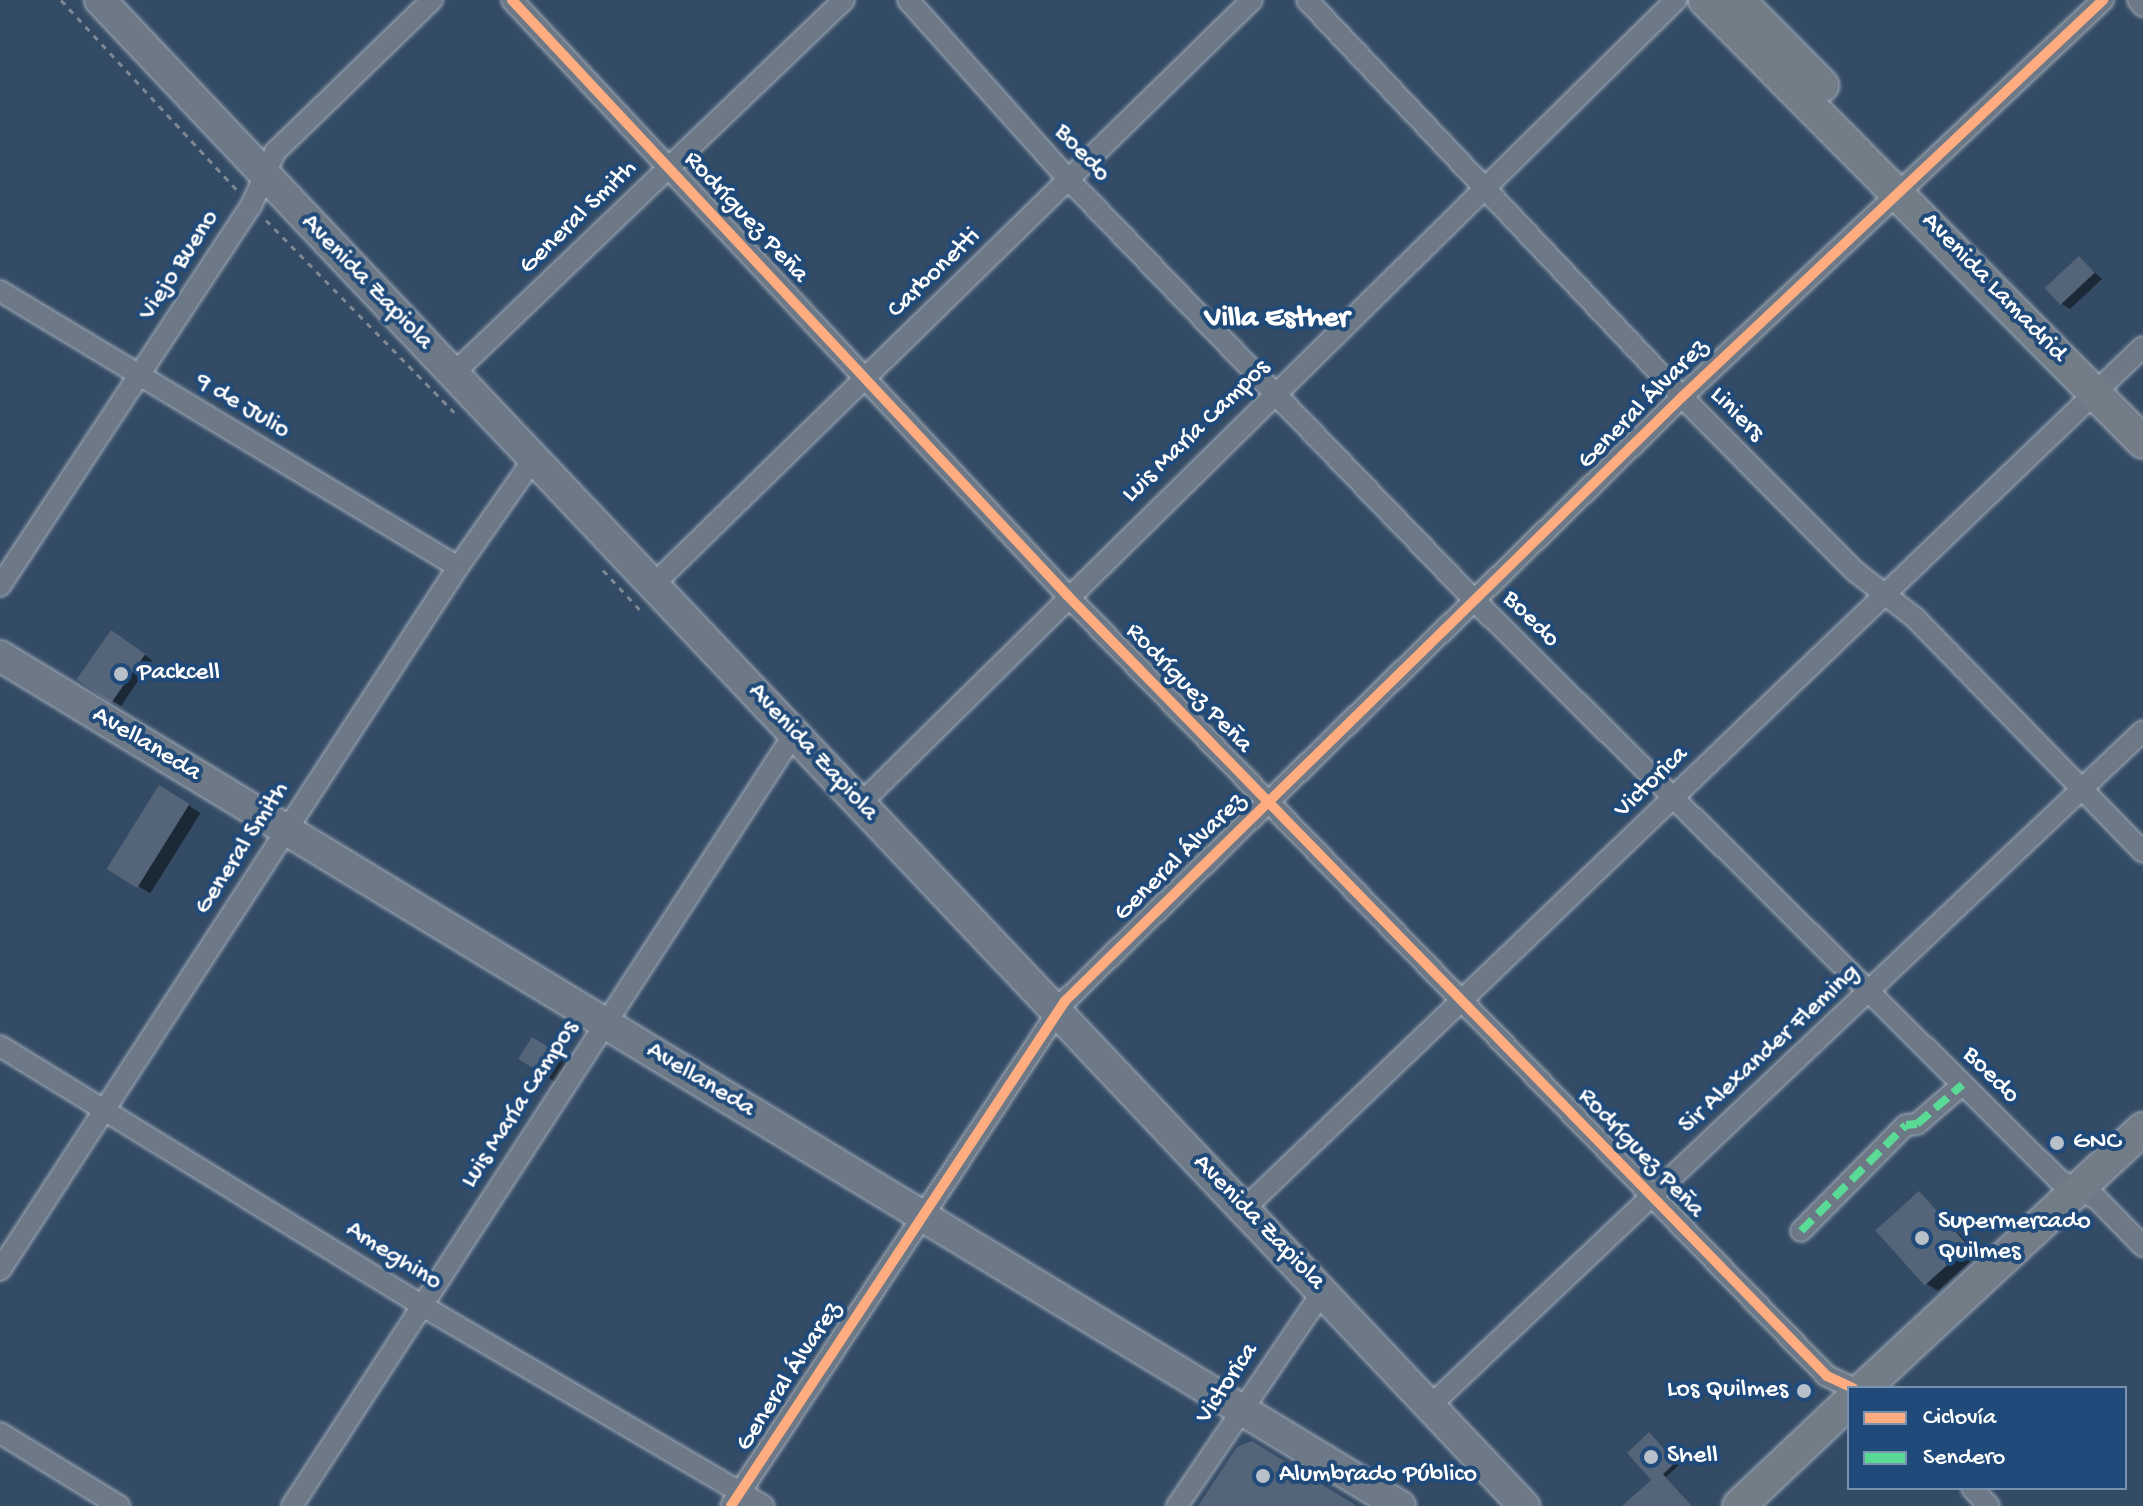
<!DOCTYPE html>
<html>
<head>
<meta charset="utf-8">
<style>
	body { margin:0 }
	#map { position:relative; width:2143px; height:1506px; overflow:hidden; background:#344b65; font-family:"Gochi Hand",sans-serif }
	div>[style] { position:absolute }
	.shadow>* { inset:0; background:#0007; transform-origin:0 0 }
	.building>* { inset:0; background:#546479; transform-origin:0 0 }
	.path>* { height:3px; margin-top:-1.5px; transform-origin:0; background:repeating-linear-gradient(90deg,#7e8895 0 6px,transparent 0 12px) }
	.roads { filter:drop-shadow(0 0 2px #a4aeba) drop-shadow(0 0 2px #a4aeba) }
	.street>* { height:20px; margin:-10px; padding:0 10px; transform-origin:10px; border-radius:10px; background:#6d7986 }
	.secondary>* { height:30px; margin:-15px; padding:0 15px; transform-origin:15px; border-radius:15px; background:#6d7986 }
	.primary>* { height:32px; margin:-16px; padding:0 16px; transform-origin:16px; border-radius:16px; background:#727d88 }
	.quiet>* { height:8px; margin-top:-4px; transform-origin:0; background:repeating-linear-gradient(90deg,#5adb95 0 16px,transparent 0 24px) }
	.cycleway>* { height:10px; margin:-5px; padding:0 5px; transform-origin:5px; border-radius:5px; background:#ffac80 }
	.dots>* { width:22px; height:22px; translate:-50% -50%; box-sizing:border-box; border:4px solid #1f4a7a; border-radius:50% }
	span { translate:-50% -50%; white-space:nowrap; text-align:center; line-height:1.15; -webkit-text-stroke:8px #1f4a7a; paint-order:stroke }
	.street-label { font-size:26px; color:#fff }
	.poi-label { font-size:26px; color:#fff }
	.left { translate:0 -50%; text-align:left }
	.right { translate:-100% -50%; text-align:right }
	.quarter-label { font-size:30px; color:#fff; font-weight:700 }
	.legend { position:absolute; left:1847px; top:1386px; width:280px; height:104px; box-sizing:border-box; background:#1f4a7a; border:2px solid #7992af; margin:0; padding:10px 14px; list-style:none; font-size:24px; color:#fff }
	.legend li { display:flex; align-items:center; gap:16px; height:40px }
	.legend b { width:40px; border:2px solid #7992af }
</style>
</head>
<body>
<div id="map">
	<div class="shadow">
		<i style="clip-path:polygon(2079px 258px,2102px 279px,2070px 309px,2062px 304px)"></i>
		<i style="clip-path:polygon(120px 637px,152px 660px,121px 706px,80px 680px)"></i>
		<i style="left:159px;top:787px;width:49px;height:95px;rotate:32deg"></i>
		<i style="left:533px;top:1039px;width:42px;height:24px;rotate:33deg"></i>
		<i style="clip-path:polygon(1919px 1194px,1979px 1254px,1938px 1291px,1925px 1283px)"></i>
		<i style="clip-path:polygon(1653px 1437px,1679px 1465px,1666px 1477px,1692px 1506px,1625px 1506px,1654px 1480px)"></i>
	</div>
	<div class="building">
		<i style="left:2079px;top:256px;width:23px;height:47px;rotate:47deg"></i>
		<i style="left:111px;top:630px;width:42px;height:60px;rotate:35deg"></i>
		<i style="left:159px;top:785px;width:36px;height:99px;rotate:32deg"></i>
		<i style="left:532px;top:1037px;width:36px;height:26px;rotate:32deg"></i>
		<i style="left:1919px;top:1191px;width:74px;height:59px;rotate:48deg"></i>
		<i style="clip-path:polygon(1649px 1432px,1676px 1462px,1663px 1474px,1692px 1506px,1622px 1506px,1651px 1480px,1627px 1453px)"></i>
		<i style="clip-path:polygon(1252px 1441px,1357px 1506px,1198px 1506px,1237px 1447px)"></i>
	</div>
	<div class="path">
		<i style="left:61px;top:0;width:258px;rotate:47.2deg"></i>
		<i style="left:266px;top:220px;width:269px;rotate:45.6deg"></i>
		<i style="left:603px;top:570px;width:56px;rotate:47.2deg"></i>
	</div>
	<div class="roads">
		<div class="street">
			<i style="left:512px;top:0;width:814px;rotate:46.99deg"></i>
			<i style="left:1067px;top:595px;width:1090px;rotate:45.78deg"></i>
			<i style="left:1827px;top:1376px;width:29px;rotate:25deg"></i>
			<i style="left:908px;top:0;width:243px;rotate:48.2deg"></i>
			<i style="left:1070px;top:181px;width:586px;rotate:46.04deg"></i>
			<i style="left:1477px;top:603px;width:820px;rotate:44.75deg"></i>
			<i style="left:2059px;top:1180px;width:42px;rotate:26.6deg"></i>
			<i style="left:2097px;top:1199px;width:66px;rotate:45.6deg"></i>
			<i style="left:1307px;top:0;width:546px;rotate:46.63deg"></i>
			<i style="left:1682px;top:397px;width:247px;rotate:45.2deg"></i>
			<i style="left:1856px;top:572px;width:75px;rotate:37.9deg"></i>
			<i style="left:1915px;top:618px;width:327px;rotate:45.7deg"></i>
			<i style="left:2138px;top:0;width:8px;rotate:50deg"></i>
			<i style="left:0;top:291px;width:535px;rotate:31.07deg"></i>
			<i style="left:453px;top:374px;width:541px;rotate:-43.73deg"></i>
			<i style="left:653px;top:585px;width:837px;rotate:-44.32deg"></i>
			<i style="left:0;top:586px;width:455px;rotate:-56.6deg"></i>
			<i style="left:251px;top:206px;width:59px;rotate:-66deg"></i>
			<i style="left:275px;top:152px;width:219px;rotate:-44.1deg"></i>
			<i style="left:860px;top:804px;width:1146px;rotate:-44.58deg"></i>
			<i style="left:0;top:1046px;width:494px;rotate:31.6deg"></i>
			<i style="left:421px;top:1305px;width:397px;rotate:30.4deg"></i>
			<i style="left:1244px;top:1209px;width:1245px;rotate:-43.8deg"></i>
			<i style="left:1801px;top:1231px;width:149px;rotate:-45.3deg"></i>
			<i style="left:1906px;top:1125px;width:11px;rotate:-5deg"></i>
			<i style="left:1917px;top:1124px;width:60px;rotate:-40.9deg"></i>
			<i style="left:0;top:1270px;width:839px;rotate:-56.92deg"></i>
			<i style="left:458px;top:567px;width:131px;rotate:-55deg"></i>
			<i style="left:1431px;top:1405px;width:980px;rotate:-43.43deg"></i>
			<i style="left:0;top:1433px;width:140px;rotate:31.5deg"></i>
			<i style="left:1972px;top:1488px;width:25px;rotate:47deg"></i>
			<i style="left:292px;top:1506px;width:921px;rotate:-56.97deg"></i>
			<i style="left:731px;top:1506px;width:605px;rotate:-56.52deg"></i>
			<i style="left:1065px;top:1001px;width:863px;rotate:-44.39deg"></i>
			<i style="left:1682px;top:397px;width:579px;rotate:-43.32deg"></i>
			<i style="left:1177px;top:1506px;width:260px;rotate:-55.8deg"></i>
		</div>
		<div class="secondary">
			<i style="left:100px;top:0;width:2073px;rotate:46.6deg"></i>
			<i style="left:0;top:656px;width:1638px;rotate:31.26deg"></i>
		</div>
		<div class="primary">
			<i style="left:1705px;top:0;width:622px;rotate:45.26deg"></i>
			<i style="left:1738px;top:0;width:120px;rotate:45.3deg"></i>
			<i style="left:1864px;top:1388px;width:381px;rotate:-42.9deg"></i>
			<i style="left:1739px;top:1506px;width:151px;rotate:-43.4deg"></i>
		</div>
	</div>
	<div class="quiet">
		<i style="left:1801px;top:1231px;width:149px;rotate:-45.3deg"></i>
		<i style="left:1906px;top:1125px;width:11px;rotate:-5deg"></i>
		<i style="left:1917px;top:1124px;width:60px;rotate:-40.9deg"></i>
	</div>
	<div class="cycleway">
		<i style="left:512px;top:0;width:814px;rotate:46.99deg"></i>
		<i style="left:1067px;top:595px;width:1090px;rotate:45.78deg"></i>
		<i style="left:1827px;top:1376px;width:29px;rotate:25deg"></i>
		<i style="left:731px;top:1506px;width:605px;rotate:-56.52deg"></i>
		<i style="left:1065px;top:1001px;width:863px;rotate:-44.39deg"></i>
		<i style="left:1682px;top:397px;width:579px;rotate:-43.32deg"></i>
	</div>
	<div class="dots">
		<i style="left:121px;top:674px;background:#b8c0c9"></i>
		<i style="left:2057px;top:1143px;background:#b8c0c9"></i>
		<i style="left:1922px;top:1238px;background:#b8c0c9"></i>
		<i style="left:1804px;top:1391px;background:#b8c0c9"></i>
		<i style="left:1651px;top:1457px;background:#b8c0c9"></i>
		<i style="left:1263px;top:1476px;background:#b8c0c9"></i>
	</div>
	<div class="street-label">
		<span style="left:1081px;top:154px;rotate:47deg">Boedo</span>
		<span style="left:579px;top:218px;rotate:-44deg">General Smith</span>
		<span style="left:745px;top:218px;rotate:47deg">Rodríguez Peña</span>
		<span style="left:180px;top:266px;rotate:-57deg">Viejo Bueno</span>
		<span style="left:935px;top:274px;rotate:-44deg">Carbonetti</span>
		<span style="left:366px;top:283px;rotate:46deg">Avenida Zapiola</span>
		<span style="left:1993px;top:288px;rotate:46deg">Avenida Lamadrid</span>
		<span style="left:1644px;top:405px;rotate:-45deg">General Álvarez</span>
		<span style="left:242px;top:407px;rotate:31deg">9 de Julio</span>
		<span style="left:1736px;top:415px;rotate:45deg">Liniers</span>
		<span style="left:1197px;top:432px;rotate:-44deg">Luis María Campos</span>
		<span style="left:1530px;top:620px;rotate:45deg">Boedo</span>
		<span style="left:1188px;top:689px;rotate:46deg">Rodríguez Peña</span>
		<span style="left:146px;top:745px;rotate:31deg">Avellaneda</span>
		<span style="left:812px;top:753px;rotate:47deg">Avenida Zapiola</span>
		<span style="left:1652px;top:783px;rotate:-44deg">Victorica</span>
		<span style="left:243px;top:849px;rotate:-57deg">General Smith</span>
		<span style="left:1181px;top:858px;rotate:-44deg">General Álvarez</span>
		<span style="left:1770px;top:1050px;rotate:-43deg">Sir Alexander Fleming</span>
		<span style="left:1990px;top:1076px;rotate:45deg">Boedo</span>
		<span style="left:700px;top:1081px;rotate:31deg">Avellaneda</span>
		<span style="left:521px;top:1105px;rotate:-57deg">Luis María Campos</span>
		<span style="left:1640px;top:1154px;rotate:46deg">Rodríguez Peña</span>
		<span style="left:1258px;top:1223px;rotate:46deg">Avenida Zapiola</span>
		<span style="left:393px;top:1257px;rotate:32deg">Ameghino</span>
		<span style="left:790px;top:1377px;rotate:-57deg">General Álvarez</span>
		<span style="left:1228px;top:1384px;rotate:-56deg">Victorica</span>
	</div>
	<div class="poi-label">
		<span class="left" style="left:137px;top:674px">Packcell</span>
		<span class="left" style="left:2073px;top:1143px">GNC</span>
		<span class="left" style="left:1938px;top:1238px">Supermercado<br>Quilmes</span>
		<span class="right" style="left:1788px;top:1391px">Los Quilmes</span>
		<span class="left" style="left:1667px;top:1457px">Shell</span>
		<span class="left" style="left:1279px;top:1476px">Alumbrado Público</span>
	</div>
	<div class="quarter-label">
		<span style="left:1277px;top:320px">Villa Esther</span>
	</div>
	<ul class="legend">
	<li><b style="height:10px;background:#ffac80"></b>Ciclovía</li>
	<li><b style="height:10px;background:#5adb95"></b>Sendero</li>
	</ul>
</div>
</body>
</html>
